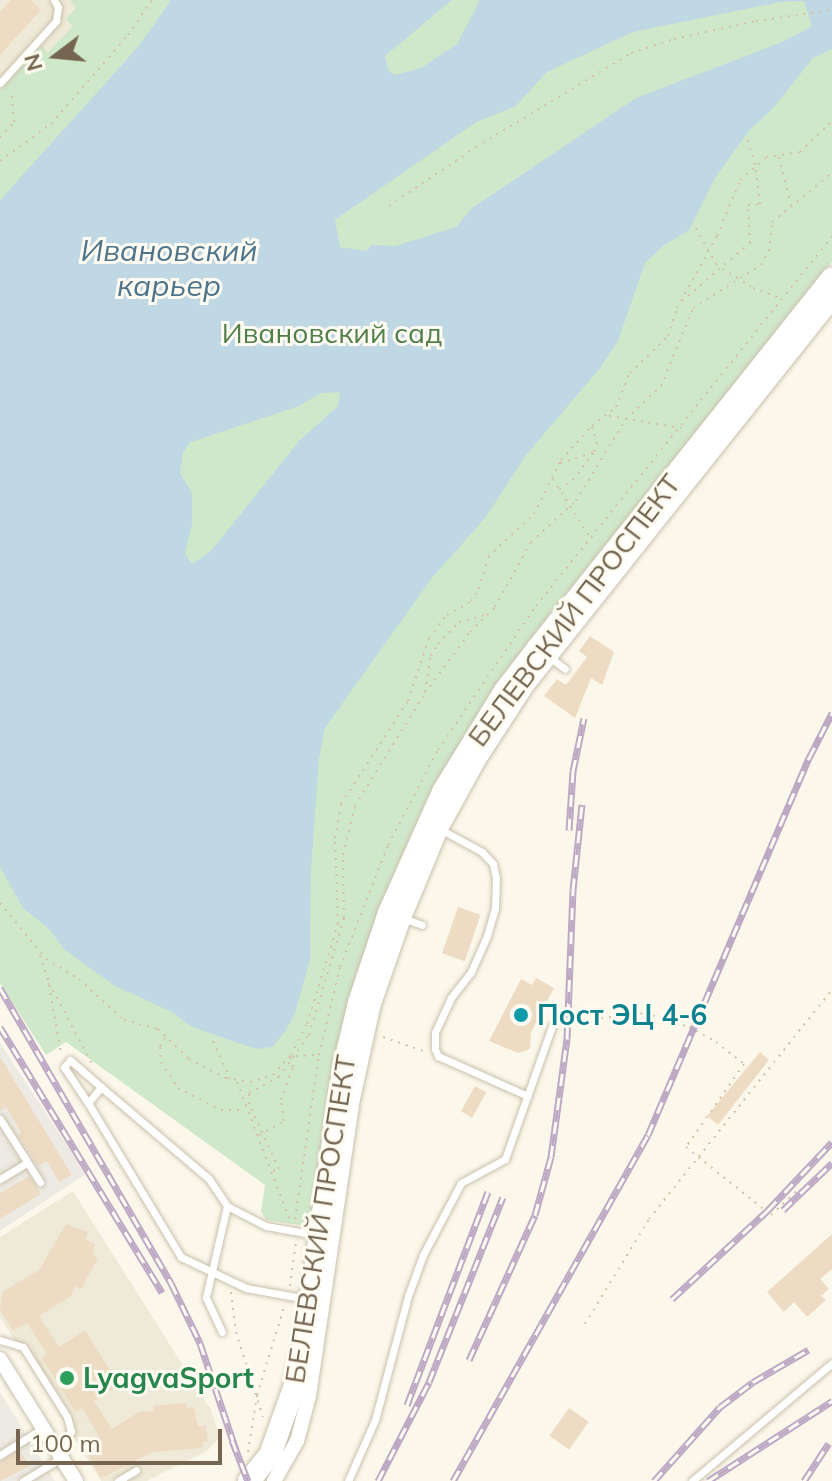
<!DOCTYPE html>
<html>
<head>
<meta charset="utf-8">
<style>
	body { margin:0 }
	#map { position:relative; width:832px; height:1481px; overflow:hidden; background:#fbf8eb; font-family:Mulish,sans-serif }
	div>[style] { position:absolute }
	.residential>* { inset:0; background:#efead7 }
	.industrial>* { inset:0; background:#edeae3 }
	.green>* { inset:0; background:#d0e8ca }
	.water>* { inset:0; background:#c0d7e4 }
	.building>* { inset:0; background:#eddcc3; transform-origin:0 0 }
	.path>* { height:2px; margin-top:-1px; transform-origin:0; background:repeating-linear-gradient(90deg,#d4c2a7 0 2px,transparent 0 8px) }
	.roads { filter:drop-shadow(0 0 2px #cbc1ae) drop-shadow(0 0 2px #cbc1ae) }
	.lane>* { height:7px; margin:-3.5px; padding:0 3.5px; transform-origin:3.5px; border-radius:3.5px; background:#fff }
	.street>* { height:14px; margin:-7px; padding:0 7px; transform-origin:7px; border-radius:7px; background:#fff }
	.secondary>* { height:22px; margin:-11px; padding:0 11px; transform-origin:11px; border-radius:11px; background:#fff }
	.rail>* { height:7px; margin-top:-3.5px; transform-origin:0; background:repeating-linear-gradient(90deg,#fefcf2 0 12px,#bea9c5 0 24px); box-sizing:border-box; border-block:2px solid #bea9c5 }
	.dots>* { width:22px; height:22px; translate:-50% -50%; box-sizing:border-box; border:4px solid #fefcf2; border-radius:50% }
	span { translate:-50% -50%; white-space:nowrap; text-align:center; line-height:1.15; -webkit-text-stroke:6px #fefcf2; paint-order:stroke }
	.park-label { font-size:28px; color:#507f4b }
	.street-label { font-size:28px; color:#756550 }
	.culture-label { font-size:28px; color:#0d838f; font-weight:700 }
	.left { translate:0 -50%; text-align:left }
	.leisure-label { font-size:28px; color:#27864d; font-weight:700 }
	.water-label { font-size:30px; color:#4e758c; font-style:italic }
	.north { position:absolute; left:16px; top:16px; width:80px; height:80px; -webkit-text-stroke:6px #fefcf2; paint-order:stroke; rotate:254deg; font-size:22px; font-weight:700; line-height:32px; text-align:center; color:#756550 }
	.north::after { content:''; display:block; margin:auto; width:28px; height:36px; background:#756550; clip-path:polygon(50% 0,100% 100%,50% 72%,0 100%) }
	.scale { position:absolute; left:16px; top:1429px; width:206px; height:36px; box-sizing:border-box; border:4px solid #756550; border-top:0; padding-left:10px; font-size:24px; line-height:28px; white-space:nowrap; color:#756550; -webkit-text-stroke:6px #fefcf2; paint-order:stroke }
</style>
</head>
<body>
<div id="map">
	<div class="residential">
		<i style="clip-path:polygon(0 0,70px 0,77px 8px,74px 25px,48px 53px,42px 46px,0 90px)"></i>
		<i style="clip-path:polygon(73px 1191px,211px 1410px,220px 1437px,207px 1451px,147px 1481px,101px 1481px,0 1317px,0 1237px)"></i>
	</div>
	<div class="industrial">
		<i style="clip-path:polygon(0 1043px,86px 1174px,0 1231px)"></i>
		<i style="clip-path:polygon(0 1392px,55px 1481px,0 1481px)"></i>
	</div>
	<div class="green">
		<i style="clip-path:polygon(70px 0,832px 0,832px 262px,515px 660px,436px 781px,398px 864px,356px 973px,333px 1067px,311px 1223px,299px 1225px,266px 1220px,261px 1212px,265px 1185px,66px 1042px,46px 1055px,0 983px,0 90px,41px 45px,48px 52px,73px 26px,66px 19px,76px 8px)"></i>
	</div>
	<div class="water">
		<i style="clip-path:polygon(evenodd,171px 0,452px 0,385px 56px,388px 70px,395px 75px,421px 68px,457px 44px,480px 0,832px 0,832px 49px,813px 58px,775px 106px,748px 132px,715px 178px,689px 230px,663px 246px,645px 263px,618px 341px,601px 367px,527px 454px,485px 518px,432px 578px,325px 728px,319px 759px,311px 870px,310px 960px,295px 1013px,285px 1032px,272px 1047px,256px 1049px,192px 1027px,172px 1012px,115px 986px,64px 949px,49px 929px,23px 908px,0 867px,0 200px,138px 47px,171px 0,804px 1px,812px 26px,782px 42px,636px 98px,472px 208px,456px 227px,395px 246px,372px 245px,366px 251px,340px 247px,335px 220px,476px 122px,516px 106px,547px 72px,633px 32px,780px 2px,804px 1px,171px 0,340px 392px,338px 406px,300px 440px,211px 551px,192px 564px,185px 554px,192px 524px,192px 493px,180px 473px,183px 452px,191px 442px,299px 406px,321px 393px,340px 392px)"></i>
	</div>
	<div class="building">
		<i style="clip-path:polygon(11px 0,30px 0,41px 10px,0 55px,0 12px)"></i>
		<i style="clip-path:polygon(590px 636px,614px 652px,602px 685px,591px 678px,575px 718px,544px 696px,557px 679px,566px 685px,587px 657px,579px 651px)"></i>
		<i style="left:458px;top:907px;width:24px;height:49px;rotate:19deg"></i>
		<i style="clip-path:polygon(536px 978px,554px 988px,531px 1032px,530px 1049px,518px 1053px,489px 1041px,521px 979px,532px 985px)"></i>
		<i style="clip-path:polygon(760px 1052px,769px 1060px,718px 1125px,707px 1116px)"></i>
		<i style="clip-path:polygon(0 1057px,72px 1175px,59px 1182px,47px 1161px,38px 1166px,18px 1135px,21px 1133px,6px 1107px,0 1111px)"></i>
		<i style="left:475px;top:1086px;width:13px;height:29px;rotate:29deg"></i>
		<i style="clip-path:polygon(29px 1176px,41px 1194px,0 1219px,0 1193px)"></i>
		<i style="clip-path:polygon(66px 1224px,88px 1232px,85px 1239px,95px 1244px,93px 1255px,98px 1258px,81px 1289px,76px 1286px,70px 1297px,39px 1316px,59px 1347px,85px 1330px,119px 1385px,94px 1401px,112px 1429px,139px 1412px,154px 1411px,153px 1406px,186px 1403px,187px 1408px,194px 1407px,198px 1426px,206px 1426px,208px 1442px,203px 1442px,203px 1448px,152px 1452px,101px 1478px,83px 1446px,99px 1436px,82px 1408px,76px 1412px,42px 1358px,47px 1354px,27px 1323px,13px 1331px,0 1310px,2px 1292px,39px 1270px)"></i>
		<i style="clip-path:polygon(832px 1234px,832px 1269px,820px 1279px,829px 1289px,821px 1296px,826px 1300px,807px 1317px,794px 1302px,784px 1312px,767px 1292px)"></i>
		<i style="left:569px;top:1408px;width:24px;height:34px;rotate:35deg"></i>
		<i style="clip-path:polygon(19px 1451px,30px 1466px,0 1481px,0 1461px)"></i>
	</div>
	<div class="path">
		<i style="left:0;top:138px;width:21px;rotate:-49deg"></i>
		<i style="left:14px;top:122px;width:32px;rotate:-95deg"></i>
		<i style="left:779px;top:157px;width:49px;rotate:76deg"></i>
		<i style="left:0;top:161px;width:63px;rotate:-36deg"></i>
		<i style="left:51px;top:124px;width:118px;rotate:-49.1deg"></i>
		<i style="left:128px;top:35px;width:42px;rotate:-55.6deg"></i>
		<i style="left:389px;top:206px;width:105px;rotate:-34.1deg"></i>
		<i style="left:476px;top:147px;width:181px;rotate:-31.2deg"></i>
		<i style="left:631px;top:53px;width:45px;rotate:-18deg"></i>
		<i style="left:674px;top:39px;width:84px;rotate:-12.4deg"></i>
		<i style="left:756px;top:21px;width:77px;rotate:-8.2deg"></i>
		<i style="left:696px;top:228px;width:41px;rotate:60.9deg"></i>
		<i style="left:716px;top:264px;width:44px;rotate:33deg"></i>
		<i style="left:753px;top:288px;width:30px;rotate:20deg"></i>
		<i style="left:682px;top:301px;width:89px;rotate:-40.5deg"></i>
		<i style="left:750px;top:243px;width:38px;rotate:-93deg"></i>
		<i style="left:748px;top:205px;width:12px;rotate:-5deg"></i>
		<i style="left:760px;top:204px;width:39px;rotate:-97deg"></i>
		<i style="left:755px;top:165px;width:26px;rotate:-106deg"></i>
		<i style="left:609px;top:416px;width:73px;rotate:9.5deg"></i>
		<i style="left:560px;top:463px;width:34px;rotate:-17deg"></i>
		<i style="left:553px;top:479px;width:70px;rotate:57.9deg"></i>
		<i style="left:559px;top:489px;width:17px;rotate:-33deg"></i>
		<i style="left:573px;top:480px;width:35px;rotate:-53deg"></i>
		<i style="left:594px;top:452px;width:9px;rotate:-69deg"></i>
		<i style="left:597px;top:444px;width:18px;rotate:-106deg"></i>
		<i style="left:425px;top:692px;width:36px;rotate:-81deg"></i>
		<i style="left:431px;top:656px;width:14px;rotate:-60deg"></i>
		<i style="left:438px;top:644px;width:30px;rotate:-46deg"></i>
		<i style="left:459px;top:622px;width:28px;rotate:-15deg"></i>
		<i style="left:0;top:903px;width:72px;rotate:50.6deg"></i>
		<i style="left:46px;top:959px;width:39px;rotate:31deg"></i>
		<i style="left:79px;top:979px;width:61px;rotate:42.3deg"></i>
		<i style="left:124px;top:1020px;width:35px;rotate:15deg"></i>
		<i style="left:158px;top:1029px;width:43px;rotate:44.1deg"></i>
		<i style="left:189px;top:1059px;width:42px;rotate:27.2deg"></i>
		<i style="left:226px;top:1078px;width:24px;rotate:9deg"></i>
		<i style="left:250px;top:1082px;width:24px;rotate:-17deg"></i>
		<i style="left:273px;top:1075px;width:27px;rotate:-48deg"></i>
		<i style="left:291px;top:1055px;width:35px;rotate:-63deg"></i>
		<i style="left:307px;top:1024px;width:105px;rotate:-72.8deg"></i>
		<i style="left:338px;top:924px;width:86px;rotate:-92deg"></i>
		<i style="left:335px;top:838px;width:35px;rotate:-80deg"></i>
		<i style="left:341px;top:804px;width:123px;rotate:-57deg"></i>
		<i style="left:408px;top:701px;width:66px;rotate:-71.6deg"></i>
		<i style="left:429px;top:638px;width:29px;rotate:-52deg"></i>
		<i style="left:447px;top:615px;width:28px;rotate:-30deg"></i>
		<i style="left:471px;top:601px;width:14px;rotate:-56deg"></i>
		<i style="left:479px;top:589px;width:33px;rotate:-74deg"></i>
		<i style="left:488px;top:557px;width:63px;rotate:-43.1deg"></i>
		<i style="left:534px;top:514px;width:60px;rotate:-63.4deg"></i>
		<i style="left:561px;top:460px;width:46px;rotate:-47.6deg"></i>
		<i style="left:592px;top:426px;width:31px;rotate:-38deg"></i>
		<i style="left:616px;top:407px;width:37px;rotate:-68deg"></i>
		<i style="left:630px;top:373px;width:53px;rotate:-44.2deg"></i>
		<i style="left:668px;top:336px;width:29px;rotate:-72deg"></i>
		<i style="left:677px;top:308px;width:82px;rotate:-60.9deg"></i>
		<i style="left:717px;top:236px;width:61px;rotate:-67.7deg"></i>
		<i style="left:740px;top:180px;width:35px;rotate:-41deg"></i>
		<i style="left:766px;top:157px;width:34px;rotate:-8deg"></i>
		<i style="left:800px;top:152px;width:45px;rotate:-44.1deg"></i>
		<i style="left:40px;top:955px;width:29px;rotate:72deg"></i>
		<i style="left:49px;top:983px;width:92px;rotate:62deg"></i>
		<i style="left:49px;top:985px;width:69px;rotate:80deg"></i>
		<i style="left:561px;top:1023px;width:85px;rotate:-6.8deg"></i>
		<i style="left:645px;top:1013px;width:46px;rotate:17.7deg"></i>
		<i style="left:689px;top:1027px;width:31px;rotate:29deg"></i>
		<i style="left:716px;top:1042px;width:36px;rotate:38deg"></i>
		<i style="left:744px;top:1064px;width:101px;rotate:124.9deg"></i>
		<i style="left:686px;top:1147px;width:109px;rotate:38.7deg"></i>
		<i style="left:771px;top:1215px;width:38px;rotate:-43deg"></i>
		<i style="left:383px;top:1037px;width:46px;rotate:19.2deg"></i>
		<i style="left:165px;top:1038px;width:10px;rotate:119deg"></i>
		<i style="left:160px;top:1047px;width:15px;rotate:86deg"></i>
		<i style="left:161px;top:1062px;width:31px;rotate:57deg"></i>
		<i style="left:178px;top:1088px;width:48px;rotate:27.1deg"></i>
		<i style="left:221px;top:1110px;width:24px"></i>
		<i style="left:213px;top:1041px;width:41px;rotate:65.3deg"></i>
		<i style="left:296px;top:1056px;width:22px;rotate:-3deg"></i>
		<i style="left:237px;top:1082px;width:146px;rotate:69.1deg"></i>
		<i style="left:259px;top:1135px;width:29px;rotate:-29deg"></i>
		<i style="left:284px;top:1121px;width:21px;rotate:-98deg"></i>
		<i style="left:281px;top:1100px;width:35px;rotate:-70deg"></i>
		<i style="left:293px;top:1067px;width:10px;rotate:-101deg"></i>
		<i style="left:273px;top:1171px;width:6px;rotate:-18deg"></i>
		<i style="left:279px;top:1169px;width:72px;rotate:-114.8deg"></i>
		<i style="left:249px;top:1104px;width:11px;rotate:-90deg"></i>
		<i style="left:249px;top:1093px;width:34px;rotate:-28deg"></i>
		<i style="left:279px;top:1077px;width:52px;rotate:-54.5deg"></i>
		<i style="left:309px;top:1035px;width:122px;rotate:-73.3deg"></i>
		<i style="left:344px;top:918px;width:63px;rotate:-90.9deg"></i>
		<i style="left:343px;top:855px;width:50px;rotate:-76.2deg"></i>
		<i style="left:355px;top:806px;width:133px;rotate:-58.2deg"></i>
		<i style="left:425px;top:693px;width:76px;rotate:-53.6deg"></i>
		<i style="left:470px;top:632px;width:35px;rotate:-45deg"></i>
		<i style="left:495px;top:607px;width:74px;rotate:-61deg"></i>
		<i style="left:531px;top:542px;width:61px;rotate:-42.3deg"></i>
		<i style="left:576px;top:501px;width:96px;rotate:-58.6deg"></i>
		<i style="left:626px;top:419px;width:48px;rotate:-43.3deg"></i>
		<i style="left:661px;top:386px;width:84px;rotate:-67.7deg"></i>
		<i style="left:693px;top:308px;width:80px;rotate:-32.3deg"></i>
		<i style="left:761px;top:265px;width:16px;rotate:-60deg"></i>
		<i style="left:769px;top:251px;width:29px;rotate:-84deg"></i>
		<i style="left:772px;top:222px;width:77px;rotate:-39.2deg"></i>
		<i style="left:295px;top:1219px;width:166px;rotate:-81.7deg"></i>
		<i style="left:319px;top:1055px;width:90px;rotate:-76.6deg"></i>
		<i style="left:340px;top:967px;width:131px;rotate:-68.5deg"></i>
		<i style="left:388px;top:845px;width:107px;rotate:-62.2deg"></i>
		<i style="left:438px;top:750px;width:174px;rotate:-55.8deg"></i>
		<i style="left:536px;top:606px;width:474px;rotate:-51.3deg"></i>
		<i style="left:290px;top:1286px;width:45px;rotate:-82.4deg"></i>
		<i style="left:231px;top:1292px;width:40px;rotate:82.9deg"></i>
		<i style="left:236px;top:1332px;width:89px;rotate:72.4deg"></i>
		<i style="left:585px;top:1324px;width:123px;rotate:-58.6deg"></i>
		<i style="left:649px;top:1219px;width:293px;rotate:-51.4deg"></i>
		<i style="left:248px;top:1452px;width:58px;rotate:-81deg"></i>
		<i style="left:257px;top:1395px;width:92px;rotate:-72.9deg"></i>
	</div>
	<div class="roads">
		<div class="lane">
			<i style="left:0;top:83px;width:84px;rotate:-47.9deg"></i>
			<i style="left:56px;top:21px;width:14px;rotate:-82deg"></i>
			<i style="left:58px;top:7px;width:8px;rotate:-120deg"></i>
			<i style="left:548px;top:656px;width:21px;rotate:37deg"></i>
			<i style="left:440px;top:829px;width:48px;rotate:28.7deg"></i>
			<i style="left:482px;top:852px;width:16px;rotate:47deg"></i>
			<i style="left:493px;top:864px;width:14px;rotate:78deg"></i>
			<i style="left:496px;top:878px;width:30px;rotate:92deg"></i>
			<i style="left:495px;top:908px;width:29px;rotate:106deg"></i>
			<i style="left:487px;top:936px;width:39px;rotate:114deg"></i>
			<i style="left:471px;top:972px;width:33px;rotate:128deg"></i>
			<i style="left:451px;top:998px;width:38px;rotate:115deg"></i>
			<i style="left:435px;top:1033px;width:16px;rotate:90deg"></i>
			<i style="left:435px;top:1049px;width:8px;rotate:67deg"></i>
			<i style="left:438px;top:1056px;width:98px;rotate:24deg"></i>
			<i style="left:403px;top:918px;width:20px;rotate:20deg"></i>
			<i style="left:88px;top:1103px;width:43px;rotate:-123.7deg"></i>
			<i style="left:64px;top:1067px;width:9px;rotate:-49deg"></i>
			<i style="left:70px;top:1060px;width:41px;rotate:41.1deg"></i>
			<i style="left:0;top:1119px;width:75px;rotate:57.6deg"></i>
			<i style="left:0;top:1179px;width:31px;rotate:-31deg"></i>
			<i style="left:307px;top:1299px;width:62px;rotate:-169.8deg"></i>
			<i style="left:246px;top:1288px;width:72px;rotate:-154.5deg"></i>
			<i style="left:181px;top:1257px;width:180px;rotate:-121.1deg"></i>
			<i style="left:88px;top:1103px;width:21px;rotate:-51deg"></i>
			<i style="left:101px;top:1087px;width:142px;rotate:40.4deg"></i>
			<i style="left:209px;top:1179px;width:32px;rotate:56deg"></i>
			<i style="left:227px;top:1206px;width:44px;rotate:27.1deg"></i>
			<i style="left:266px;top:1226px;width:51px;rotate:10.2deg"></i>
			<i style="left:222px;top:1332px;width:38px;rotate:-115deg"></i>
			<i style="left:206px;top:1297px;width:93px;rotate:-77deg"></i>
			<i style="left:0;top:1340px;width:24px;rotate:17deg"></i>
			<i style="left:23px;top:1347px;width:83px;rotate:57.8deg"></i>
			<i style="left:67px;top:1417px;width:15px;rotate:74deg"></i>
			<i style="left:71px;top:1431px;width:24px;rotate:120deg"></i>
			<i style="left:0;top:1455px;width:51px;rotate:-32.1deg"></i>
			<i style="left:23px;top:1481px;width:44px;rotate:-31.2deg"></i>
			<i style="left:118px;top:1481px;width:21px;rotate:-31deg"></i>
			<i style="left:348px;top:1481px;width:67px;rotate:-66.1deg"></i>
			<i style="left:375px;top:1420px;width:128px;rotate:-75.1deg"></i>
			<i style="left:408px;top:1296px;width:44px;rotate:-69.9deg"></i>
			<i style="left:423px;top:1255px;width:81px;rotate:-62.2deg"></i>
			<i style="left:461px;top:1183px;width:50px;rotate:-28.6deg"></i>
			<i style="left:505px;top:1159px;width:141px;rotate:-70.5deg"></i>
			<i style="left:692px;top:1481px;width:183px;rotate:-40.1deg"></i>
		</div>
		<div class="street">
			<i style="left:0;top:1359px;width:144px;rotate:58.1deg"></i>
			<i style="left:274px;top:1481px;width:46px;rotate:-60.1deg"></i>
			<i style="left:297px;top:1441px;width:47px;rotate:-75.1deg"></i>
			<i style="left:309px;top:1396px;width:300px;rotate:-81.6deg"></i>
			<i style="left:353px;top:1099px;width:94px;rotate:-77.7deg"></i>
			<i style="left:373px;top:1007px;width:94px;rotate:-70.8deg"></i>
			<i style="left:404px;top:918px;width:96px;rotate:-67.4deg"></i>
			<i style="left:441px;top:829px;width:79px;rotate:-61.2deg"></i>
			<i style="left:479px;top:760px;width:88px;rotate:-57deg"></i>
			<i style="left:527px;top:686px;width:490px;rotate:-51.5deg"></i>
		</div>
		<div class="secondary">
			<i style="left:249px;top:1481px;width:33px;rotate:-51deg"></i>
			<i style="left:270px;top:1455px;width:71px;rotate:-70.3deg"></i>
			<i style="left:294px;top:1388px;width:55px;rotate:-77.5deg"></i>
			<i style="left:306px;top:1334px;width:267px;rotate:-82deg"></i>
			<i style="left:343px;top:1070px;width:69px;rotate:-76.6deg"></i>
			<i style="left:359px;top:1003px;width:95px;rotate:-71.6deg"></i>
			<i style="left:389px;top:913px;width:133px;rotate:-65.9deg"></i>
			<i style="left:443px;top:792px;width:119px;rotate:-58.5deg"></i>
			<i style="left:505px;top:691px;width:54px;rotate:-52.5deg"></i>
			<i style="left:538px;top:648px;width:472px;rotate:-51.5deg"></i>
		</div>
	</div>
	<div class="rail">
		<i style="left:569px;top:830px;width:59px;rotate:-86.1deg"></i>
		<i style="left:573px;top:771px;width:54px;rotate:-78.3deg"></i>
		<i style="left:0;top:988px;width:341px;rotate:59.9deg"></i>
		<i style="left:171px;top:1283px;width:67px;rotate:64.2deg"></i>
		<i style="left:200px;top:1343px;width:113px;rotate:71.4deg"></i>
		<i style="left:0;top:1027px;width:311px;rotate:58.6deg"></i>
		<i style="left:783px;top:1210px;width:68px;rotate:-43.8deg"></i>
		<i style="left:672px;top:1299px;width:131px;rotate:-42.8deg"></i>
		<i style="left:768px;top:1210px;width:93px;rotate:-46.7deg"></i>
		<i style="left:469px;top:1360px;width:159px;rotate:-65.5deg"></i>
		<i style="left:535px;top:1215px;width:60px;rotate:-74.6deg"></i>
		<i style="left:551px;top:1157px;width:119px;rotate:-82.3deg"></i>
		<i style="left:567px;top:1039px;width:149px;rotate:-87.7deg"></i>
		<i style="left:573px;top:890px;width:86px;rotate:-84deg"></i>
		<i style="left:407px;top:1405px;width:228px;rotate:-69.2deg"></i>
		<i style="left:232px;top:1440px;width:44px;rotate:68.7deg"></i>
		<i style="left:378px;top:1481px;width:111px;rotate:-62.7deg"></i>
		<i style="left:429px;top:1382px;width:199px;rotate:-68.2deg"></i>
		<i style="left:453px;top:1481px;width:397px;rotate:-60.6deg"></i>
		<i style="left:648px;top:1135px;width:410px;rotate:-66.9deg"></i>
		<i style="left:809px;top:758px;width:51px;rotate:-62.9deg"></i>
		<i style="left:654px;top:1481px;width:99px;rotate:-48.3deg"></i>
		<i style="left:720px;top:1407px;width:41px;rotate:-37.1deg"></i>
		<i style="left:753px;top:1382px;width:64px;rotate:-30.2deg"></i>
		<i style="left:708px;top:1481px;width:148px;rotate:-32.8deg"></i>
		<i style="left:804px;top:1481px;width:45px;rotate:-56.7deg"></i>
	</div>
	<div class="dots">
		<i style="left:521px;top:1015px;background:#0f9aa8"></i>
		<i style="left:67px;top:1378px;background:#2e9e5b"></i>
	</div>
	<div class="park-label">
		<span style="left:332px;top:333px">Ивановский сад</span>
	</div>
	<div class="street-label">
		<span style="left:574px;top:610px;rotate:-53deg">БЕЛЕВСКИЙ ПРОСПЕКТ</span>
		<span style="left:320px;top:1219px;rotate:-81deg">БЕЛЕВСКИЙ ПРОСПЕКТ</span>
	</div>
	<div class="culture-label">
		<span class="left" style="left:537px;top:1015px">Пост ЭЦ 4-6</span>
	</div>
	<div class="leisure-label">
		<span class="left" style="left:83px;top:1378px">LyagvaSport</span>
	</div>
	<div class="water-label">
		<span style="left:169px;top:267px">Ивановский<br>карьер</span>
	</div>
	<div class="north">N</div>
	<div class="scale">100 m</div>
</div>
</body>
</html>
